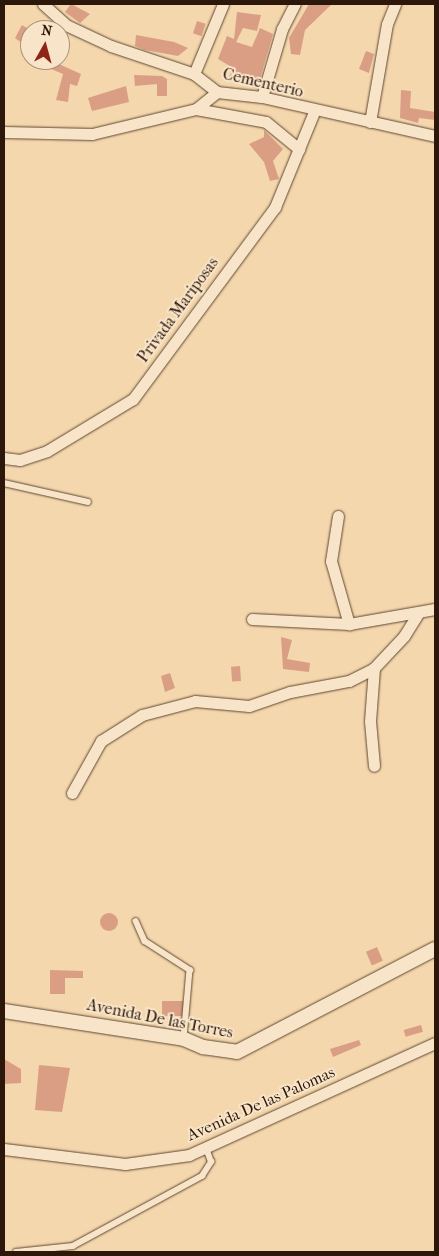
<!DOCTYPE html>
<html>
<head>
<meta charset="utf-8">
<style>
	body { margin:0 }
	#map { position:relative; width:439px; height:1256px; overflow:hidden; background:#f4d7ac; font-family:"IM FELL French Canon",serif }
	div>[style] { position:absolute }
	.building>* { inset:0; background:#da9e84; transform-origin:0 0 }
	.round { border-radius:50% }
	.roads { filter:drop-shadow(0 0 1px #5f4732) drop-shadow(0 0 1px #5f4732) }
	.service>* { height:5.5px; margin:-2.75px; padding:0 2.75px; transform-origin:2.75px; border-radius:2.75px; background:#f8e5c9 }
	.minor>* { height:11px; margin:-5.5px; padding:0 5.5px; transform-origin:5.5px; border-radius:5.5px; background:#f8e5c9 }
	.tertiary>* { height:14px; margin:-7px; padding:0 7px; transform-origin:7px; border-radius:7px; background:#f8e5c9 }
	span { translate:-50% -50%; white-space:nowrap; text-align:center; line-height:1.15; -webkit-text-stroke:4px #f8e5c9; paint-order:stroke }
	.street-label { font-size:16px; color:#2d170a }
	.frame { position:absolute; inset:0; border:5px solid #2d170a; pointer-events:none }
	.north { position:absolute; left:20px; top:20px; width:50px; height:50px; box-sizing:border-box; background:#f8e5c9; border:1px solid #a7937d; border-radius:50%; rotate:7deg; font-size:14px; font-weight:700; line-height:20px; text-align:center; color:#2d170a }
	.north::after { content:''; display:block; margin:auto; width:18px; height:22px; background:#8f2418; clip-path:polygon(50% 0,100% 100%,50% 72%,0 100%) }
</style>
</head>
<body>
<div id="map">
	<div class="building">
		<i style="clip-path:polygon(71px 4px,90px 14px,80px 23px,65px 12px)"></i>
		<i style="clip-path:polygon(309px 4px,332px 4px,305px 30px,300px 55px,291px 54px,289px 38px)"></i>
		<i style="clip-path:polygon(237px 12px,261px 15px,257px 31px,243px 28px,236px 42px,252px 47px,260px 28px,273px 34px,257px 89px,229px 78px,233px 68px,218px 59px,227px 36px,234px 39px)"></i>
		<i style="left:197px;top:21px;width:9px;height:13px;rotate:18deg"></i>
		<i style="clip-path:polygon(22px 25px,30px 30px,30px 49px,15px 38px)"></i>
		<i style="clip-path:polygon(136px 35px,174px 42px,188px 48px,178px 56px,145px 50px,135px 46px)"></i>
		<i style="clip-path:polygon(366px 51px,374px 54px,369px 73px,359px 69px)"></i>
		<i style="clip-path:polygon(30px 60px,50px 60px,81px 74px,77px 86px,70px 84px,68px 102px,56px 100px,63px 74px)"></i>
		<i style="clip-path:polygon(134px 75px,162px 76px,167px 79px,167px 96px,157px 96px,157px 84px,135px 86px)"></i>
		<i style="clip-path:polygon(126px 86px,129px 102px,92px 111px,88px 98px)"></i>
		<i style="clip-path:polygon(401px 90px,411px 91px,410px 108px,435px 112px,435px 120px,419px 118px,418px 123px,400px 118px)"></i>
		<i style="clip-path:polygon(264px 130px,283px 149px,273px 161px,279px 179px,270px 181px,264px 162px,249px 144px,264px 137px)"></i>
		<i style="clip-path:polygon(281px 637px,292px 640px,287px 659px,310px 663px,309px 672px,283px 669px)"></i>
		<i style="left:240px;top:666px;width:15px;height:9px;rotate:86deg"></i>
		<i style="clip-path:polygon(170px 673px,175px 688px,165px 692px,161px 676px)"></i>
		<i class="round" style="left:100px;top:913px;width:18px;height:18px"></i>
		<i style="left:377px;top:947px;width:15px;height:12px;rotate:67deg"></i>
		<i style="clip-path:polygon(50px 970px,83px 971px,83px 978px,65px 978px,65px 994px,50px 994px)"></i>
		<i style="left:162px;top:1001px;width:21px;height:15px"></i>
		<i style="left:421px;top:1025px;width:7px;height:18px;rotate:74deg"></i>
		<i style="clip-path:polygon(359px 1040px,361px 1045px,333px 1057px,330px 1049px)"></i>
		<i style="clip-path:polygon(4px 1059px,21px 1069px,21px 1083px,4px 1084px)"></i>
		<i style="clip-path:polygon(39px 1065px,70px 1068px,62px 1112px,35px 1110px)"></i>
	</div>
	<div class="roads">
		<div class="service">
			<i style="left:4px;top:483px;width:86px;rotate:12.7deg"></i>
			<i style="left:136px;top:921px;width:22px;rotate:66deg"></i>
			<i style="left:145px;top:941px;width:54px;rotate:32.8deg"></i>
			<i style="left:190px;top:970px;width:69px;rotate:95deg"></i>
			<i style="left:16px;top:1252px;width:57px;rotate:-6deg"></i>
			<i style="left:73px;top:1246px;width:147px;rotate:-28.5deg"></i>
			<i style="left:202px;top:1176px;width:17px;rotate:-57deg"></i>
			<i style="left:211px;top:1162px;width:15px;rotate:-110deg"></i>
		</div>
		<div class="minor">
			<i style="left:43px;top:4px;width:31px;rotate:42deg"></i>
			<i style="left:66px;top:25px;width:50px;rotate:25deg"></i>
			<i style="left:111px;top:46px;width:88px;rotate:18.6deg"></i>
			<i style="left:194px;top:74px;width:29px;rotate:38deg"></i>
			<i style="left:217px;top:92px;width:45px;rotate:6.3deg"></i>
			<i style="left:262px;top:97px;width:177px;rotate:12.7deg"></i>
			<i style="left:194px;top:74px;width:76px;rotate:-67.5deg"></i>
			<i style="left:262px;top:97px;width:71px;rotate:-73.6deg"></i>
			<i style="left:282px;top:29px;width:28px;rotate:-63deg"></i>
			<i style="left:196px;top:109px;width:71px;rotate:10.5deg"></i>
			<i style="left:266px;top:122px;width:43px;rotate:39.3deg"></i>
			<i style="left:370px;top:122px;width:99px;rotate:-80.2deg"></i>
			<i style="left:387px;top:24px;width:22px;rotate:-68deg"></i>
			<i style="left:4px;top:132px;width:88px;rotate:1.3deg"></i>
			<i style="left:92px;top:134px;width:107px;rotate:-13.5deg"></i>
			<i style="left:196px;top:109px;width:27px;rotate:-39deg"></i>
			<i style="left:4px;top:458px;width:16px;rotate:7deg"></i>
			<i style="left:20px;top:460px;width:28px;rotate:-18deg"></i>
			<i style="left:47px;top:451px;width:100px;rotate:-31.2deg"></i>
			<i style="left:133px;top:399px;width:239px;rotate:-53.5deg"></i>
			<i style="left:275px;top:207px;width:103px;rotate:-67.7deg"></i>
			<i style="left:338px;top:516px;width:46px;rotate:98.8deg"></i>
			<i style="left:331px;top:561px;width:66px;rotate:74.1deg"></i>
			<i style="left:252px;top:619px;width:97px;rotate:3deg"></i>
			<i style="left:349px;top:624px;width:87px;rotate:-9.9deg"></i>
			<i style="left:374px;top:668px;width:53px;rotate:94.3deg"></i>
			<i style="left:370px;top:721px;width:45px;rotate:84.9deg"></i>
			<i style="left:72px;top:793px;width:60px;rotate:-60.9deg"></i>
			<i style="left:101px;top:741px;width:49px;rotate:-32.4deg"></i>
			<i style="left:142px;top:715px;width:55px;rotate:-14.8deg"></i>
			<i style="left:195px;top:701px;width:54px;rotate:5.3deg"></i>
			<i style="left:249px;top:706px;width:43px;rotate:-18.9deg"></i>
			<i style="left:290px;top:692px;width:60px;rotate:-10.6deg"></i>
			<i style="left:349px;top:681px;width:28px;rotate:-27deg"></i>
			<i style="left:374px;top:668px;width:44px;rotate:-46.8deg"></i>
			<i style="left:404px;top:636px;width:28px;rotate:-58deg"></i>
			<i style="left:4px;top:1149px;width:122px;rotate:7.1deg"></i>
			<i style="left:125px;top:1164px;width:65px;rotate:-8deg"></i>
			<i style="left:189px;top:1155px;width:270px;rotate:-24.5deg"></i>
		</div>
		<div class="tertiary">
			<i style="left:4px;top:1011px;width:182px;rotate:8.8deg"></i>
			<i style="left:184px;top:1039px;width:21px;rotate:23deg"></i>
			<i style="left:203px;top:1047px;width:34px;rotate:8deg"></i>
			<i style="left:237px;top:1052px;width:223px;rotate:-27.5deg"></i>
		</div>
	</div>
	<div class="street-label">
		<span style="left:263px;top:83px;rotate:13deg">Cementerio</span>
		<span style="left:178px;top:310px;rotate:-54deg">Privada Mariposas</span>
		<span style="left:160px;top:1019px;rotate:11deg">Avenida De las Torres</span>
		<span style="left:261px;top:1104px;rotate:-24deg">Avenida De las Palomas</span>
	</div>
	<div class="frame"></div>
	<div class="north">N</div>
</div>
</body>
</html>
